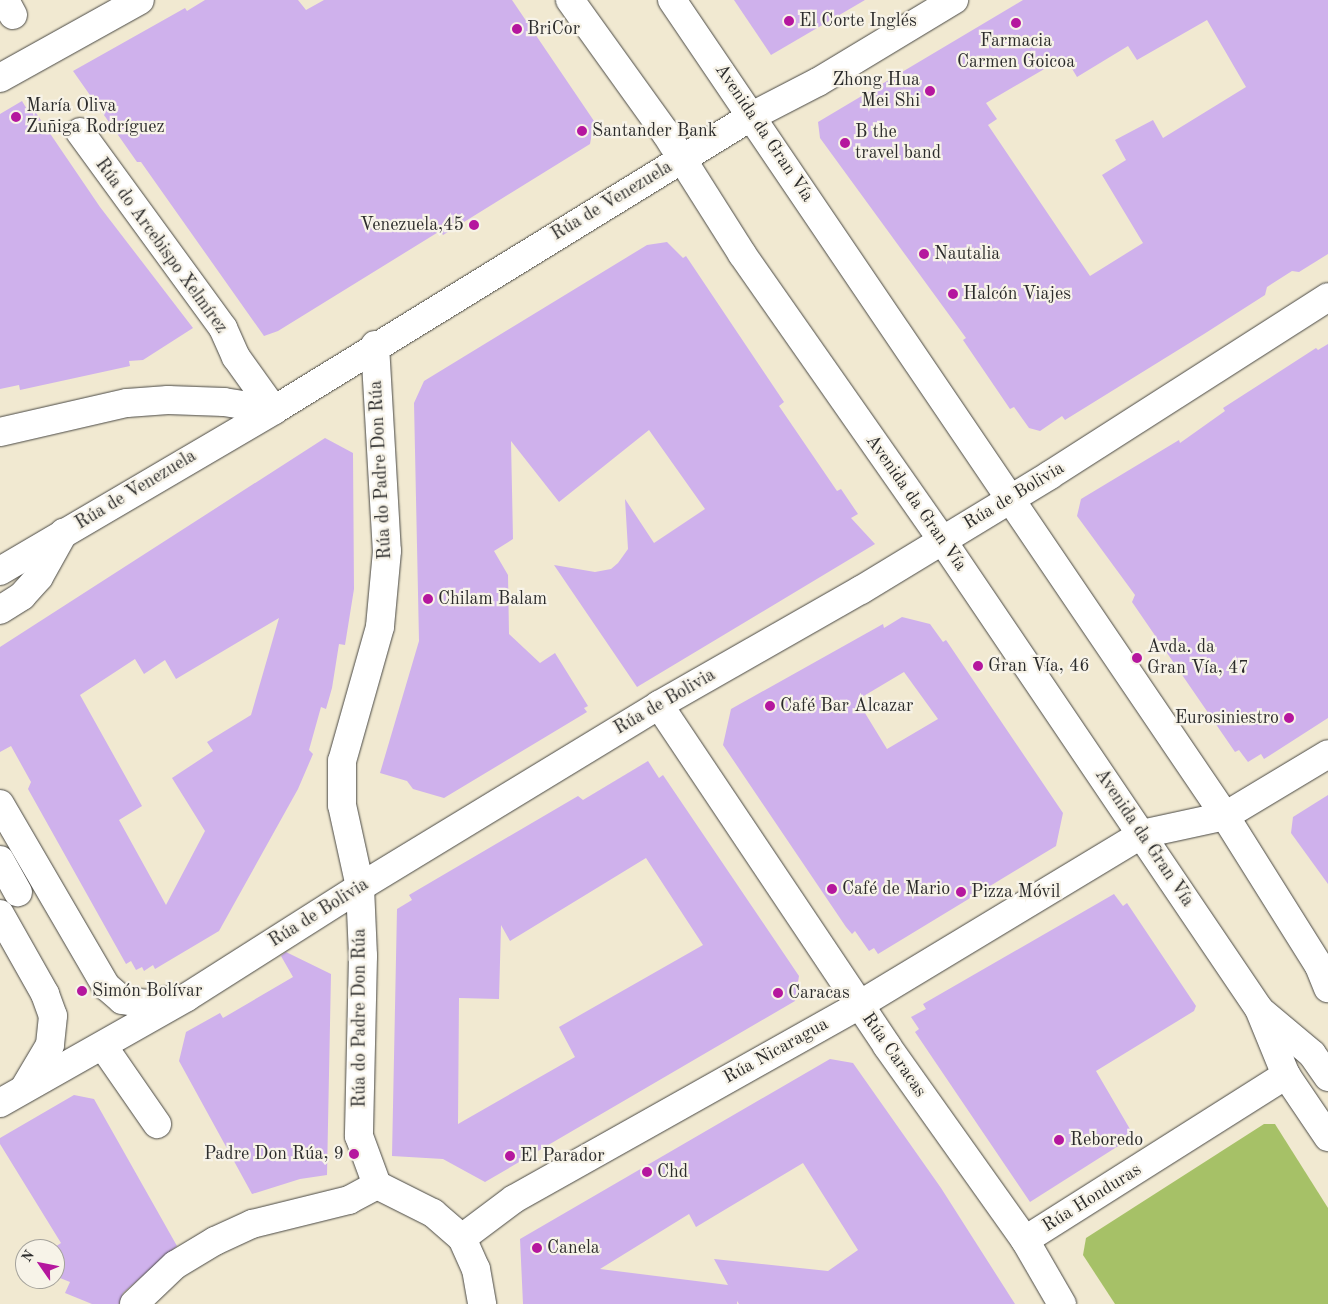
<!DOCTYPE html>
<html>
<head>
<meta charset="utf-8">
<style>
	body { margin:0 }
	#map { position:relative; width:1328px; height:1304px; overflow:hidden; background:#f1e9d1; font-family:"Old Standard TT",serif }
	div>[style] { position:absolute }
	.green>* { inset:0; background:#a6c167 }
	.building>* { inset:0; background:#cfb1ec }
	.roads { filter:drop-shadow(0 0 1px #494844) drop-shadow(0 0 1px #494844) }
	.minor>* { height:28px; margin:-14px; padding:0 14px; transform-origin:14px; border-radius:14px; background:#fff }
	.major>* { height:28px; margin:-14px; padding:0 14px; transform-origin:14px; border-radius:14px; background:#fff }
	.dots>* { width:14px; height:14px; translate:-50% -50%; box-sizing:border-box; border:2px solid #f7f3e8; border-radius:50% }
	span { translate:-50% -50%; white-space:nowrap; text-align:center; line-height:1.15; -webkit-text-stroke:4.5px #f7f3e8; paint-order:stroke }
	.poi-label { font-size:18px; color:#2b2b2b }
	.left { translate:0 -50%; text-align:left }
	.right { translate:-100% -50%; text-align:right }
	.street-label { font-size:18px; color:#2b2b2b }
	.north { position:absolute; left:15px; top:1239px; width:50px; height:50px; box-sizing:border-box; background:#f7f3e8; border:1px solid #a5a39c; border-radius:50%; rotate:303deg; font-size:14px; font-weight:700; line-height:20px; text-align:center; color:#2b2b2b }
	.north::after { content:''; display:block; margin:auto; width:18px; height:22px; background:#b5179e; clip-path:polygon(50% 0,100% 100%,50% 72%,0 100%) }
</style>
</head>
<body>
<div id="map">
	<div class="green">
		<i style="clip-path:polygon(1264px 1124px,1275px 1124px,1328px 1208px,1328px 1304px,1115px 1304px,1083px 1255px,1086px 1238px)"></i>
	</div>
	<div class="building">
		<i style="clip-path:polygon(205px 0,298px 0,306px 10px,324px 0,512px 0,594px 121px,590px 144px,443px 235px,440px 231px,278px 331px,264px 336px,141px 162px,137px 162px,73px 71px,185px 8px,187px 11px)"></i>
		<i style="clip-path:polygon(734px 0,865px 0,771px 55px)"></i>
		<i style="clip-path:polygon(evenodd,1023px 0,1328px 0,1328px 254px,1299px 272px,1292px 271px,1267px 287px,1265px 295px,1204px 334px,1065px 420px,1062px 416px,1040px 431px,1029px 428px,1014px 407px,1010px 409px,963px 340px,966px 338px,820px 138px,818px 122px,1023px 0,1207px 20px,1246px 87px,1163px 138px,1153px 120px,1115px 140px,1126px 160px,1102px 175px,1143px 243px,1090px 276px,988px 125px,997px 119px,986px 103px,1065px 57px,1077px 77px,1128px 46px,1137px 60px,1207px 20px)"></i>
		<i style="clip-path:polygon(22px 101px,28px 111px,32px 107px,100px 207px,193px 328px,143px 360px,129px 361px,130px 366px,20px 390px,19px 385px,0 389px,0 114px)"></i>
		<i style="clip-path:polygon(667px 242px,683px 258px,686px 256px,784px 402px,779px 406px,837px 491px,841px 489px,858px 514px,851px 518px,875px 544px,637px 687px,554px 565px,595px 572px,611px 569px,618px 563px,628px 549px,625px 499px,654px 543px,705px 509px,649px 430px,559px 502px,511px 441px,513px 539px,494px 551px,508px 575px,509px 634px,540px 663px,555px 653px,588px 706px,584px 708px,587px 712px,444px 798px,413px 789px,407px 781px,380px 773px,419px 641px,414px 403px,424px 381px,647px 245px)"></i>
		<i style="clip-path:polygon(1328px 344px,1328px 718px,1264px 759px,1261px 754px,1248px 762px,1239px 750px,1235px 752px,1132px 602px,1135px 595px,1077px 516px,1081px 499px,1179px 440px,1180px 443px,1225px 411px,1223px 408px,1316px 348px,1318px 350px)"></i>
		<i style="clip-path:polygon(evenodd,325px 438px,353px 453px,354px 589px,345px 645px,339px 644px,332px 688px,326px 709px,321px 707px,309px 750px,313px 754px,298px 789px,219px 931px,155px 969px,153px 965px,144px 971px,142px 967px,136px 970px,131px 961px,126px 964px,28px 789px,31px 782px,11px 746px,0 752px,0 647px,325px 438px,279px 618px,251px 715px,207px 742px,213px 751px,172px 778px,205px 831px,166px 905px,119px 820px,142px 806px,80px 695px,135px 659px,144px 674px,165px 660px,176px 679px,279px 618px)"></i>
		<i style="clip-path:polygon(evenodd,902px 617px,930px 624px,943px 642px,946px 640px,1063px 813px,1056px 846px,878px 954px,874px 948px,869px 951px,855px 931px,852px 934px,846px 927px,723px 745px,731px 709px,883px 624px,884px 628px,902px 617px,904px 672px,938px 719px,887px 749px,857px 700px,904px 672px)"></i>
		<i style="clip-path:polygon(evenodd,648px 761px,659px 778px,663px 775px,799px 976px,795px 1001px,485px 1182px,443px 1159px,392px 1156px,397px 909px,412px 900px,409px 895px,578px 796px,583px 800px,648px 761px,646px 858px,703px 945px,559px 1027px,575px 1057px,458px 1124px,459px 998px,499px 999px,501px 925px,510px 941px,646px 858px)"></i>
		<i style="clip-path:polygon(1328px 795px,1328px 884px,1291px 833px,1293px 817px)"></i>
		<i style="clip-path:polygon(1114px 894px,1123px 906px,1127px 903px,1196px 1006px,1194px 1011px,1096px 1071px,1134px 1136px,1030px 1202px,915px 1032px,919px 1029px,911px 1017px,926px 1009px,923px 1004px)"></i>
		<i style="clip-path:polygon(286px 952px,331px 974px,327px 1175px,300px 1179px,252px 1194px,179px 1061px,186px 1032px,220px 1013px,223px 1018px,293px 977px,281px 956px)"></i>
		<i style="clip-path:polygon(evenodd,830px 1059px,853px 1063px,941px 1188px,1015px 1304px,739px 1304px,737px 1301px,737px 1304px,523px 1304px,520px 1239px,830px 1059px,803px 1163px,858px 1250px,828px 1271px,714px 1259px,728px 1285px,600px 1269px,689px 1214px,696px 1227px,803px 1163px)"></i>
		<i style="clip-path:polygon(74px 1095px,94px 1099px,177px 1246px,123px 1293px,119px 1304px,92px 1304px,65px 1293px,70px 1282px,55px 1276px,55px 1247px,61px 1243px,0 1144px,0 1138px)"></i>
	</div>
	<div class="roads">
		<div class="minor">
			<i style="left:5px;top:0;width:17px;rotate:62deg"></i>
			<i style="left:0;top:78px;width:160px;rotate:-29.1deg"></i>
			<i style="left:80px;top:132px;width:243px;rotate:53.9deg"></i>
			<i style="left:223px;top:328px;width:32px;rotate:66deg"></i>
			<i style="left:236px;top:357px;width:65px;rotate:54.4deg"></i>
			<i style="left:375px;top:345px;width:206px;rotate:86.7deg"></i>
			<i style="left:387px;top:551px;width:76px;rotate:95.3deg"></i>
			<i style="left:380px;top:627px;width:139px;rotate:105.8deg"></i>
			<i style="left:342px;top:761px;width:44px;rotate:90deg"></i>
			<i style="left:342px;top:805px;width:84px;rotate:77.6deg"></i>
			<i style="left:360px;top:887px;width:69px;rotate:87.5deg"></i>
			<i style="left:363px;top:956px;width:180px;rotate:91.3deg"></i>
			<i style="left:359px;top:1136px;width:52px;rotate:69.8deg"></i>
			<i style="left:0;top:432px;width:130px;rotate:-12.9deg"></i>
			<i style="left:127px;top:403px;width:41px;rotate:-4.2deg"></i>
			<i style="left:168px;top:400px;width:56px;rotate:2deg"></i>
			<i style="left:224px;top:402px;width:51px;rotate:9.1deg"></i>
			<i style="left:0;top:610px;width:26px;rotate:-32deg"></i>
			<i style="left:22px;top:596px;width:25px;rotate:-48deg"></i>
			<i style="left:39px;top:577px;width:51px;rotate:-60.9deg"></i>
			<i style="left:659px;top:705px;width:410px;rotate:56.2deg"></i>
			<i style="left:887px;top:1046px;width:238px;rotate:54.6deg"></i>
			<i style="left:1025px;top:1240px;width:74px;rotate:60deg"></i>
			<i style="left:0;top:804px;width:211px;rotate:59.8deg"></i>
			<i style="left:106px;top:986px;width:21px;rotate:41deg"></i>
			<i style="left:122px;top:1000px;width:24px;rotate:9deg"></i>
			<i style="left:146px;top:1004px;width:29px;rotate:-10deg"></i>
			<i style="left:0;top:860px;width:37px;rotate:61deg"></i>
			<i style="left:0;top:914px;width:92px;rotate:60.6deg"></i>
			<i style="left:45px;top:994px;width:23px;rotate:70deg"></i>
			<i style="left:53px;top:1016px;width:29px;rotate:96deg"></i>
			<i style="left:50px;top:1045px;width:49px;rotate:120.8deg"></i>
			<i style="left:103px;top:1046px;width:95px;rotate:55.3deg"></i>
			<i style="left:0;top:1103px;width:215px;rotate:-29.5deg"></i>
			<i style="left:187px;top:997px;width:205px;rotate:-32.4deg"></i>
			<i style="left:360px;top:887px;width:350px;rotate:-31.3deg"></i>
			<i style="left:659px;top:705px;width:232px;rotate:-29.7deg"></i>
			<i style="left:861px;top:590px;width:221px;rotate:-31.3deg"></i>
			<i style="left:1050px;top:475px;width:330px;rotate:-32.6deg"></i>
			<i style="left:377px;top:1185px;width:63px;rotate:26.6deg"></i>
			<i style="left:433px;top:1213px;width:38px;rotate:41deg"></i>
			<i style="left:462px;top:1238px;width:34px;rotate:66deg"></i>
			<i style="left:476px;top:1269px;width:36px;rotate:80deg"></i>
			<i style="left:462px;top:1238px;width:65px;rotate:-36.9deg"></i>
			<i style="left:514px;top:1199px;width:396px;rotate:-29.3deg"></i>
			<i style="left:859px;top:1005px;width:331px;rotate:-31.1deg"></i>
			<i style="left:1142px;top:834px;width:85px;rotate:-12.2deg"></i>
			<i style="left:1225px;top:816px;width:120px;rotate:-31deg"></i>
			<i style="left:1025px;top:1240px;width:309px;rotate:-32.3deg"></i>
			<i style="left:134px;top:1304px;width:57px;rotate:-43.6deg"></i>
			<i style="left:175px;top:1265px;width:47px;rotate:-31deg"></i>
			<i style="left:215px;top:1241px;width:41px;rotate:-24.7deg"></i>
			<i style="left:252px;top:1224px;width:100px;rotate:-13.9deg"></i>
			<i style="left:349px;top:1200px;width:32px;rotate:-28deg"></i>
		</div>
		<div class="major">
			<i style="left:570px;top:0;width:163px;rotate:54.3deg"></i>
			<i style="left:665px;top:132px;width:144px;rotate:57.7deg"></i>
			<i style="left:742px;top:254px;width:349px;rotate:55deg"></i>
			<i style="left:942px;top:540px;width:566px;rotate:55.94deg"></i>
			<i style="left:1259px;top:1009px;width:71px;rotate:67.8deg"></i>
			<i style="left:1286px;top:1075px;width:75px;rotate:55.9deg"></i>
			<i style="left:672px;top:0;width:986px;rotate:55.87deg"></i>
			<i style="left:1225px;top:816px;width:177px;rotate:57.9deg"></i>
			<i style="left:1319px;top:966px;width:24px;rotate:68deg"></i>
			<i style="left:0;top:571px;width:318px;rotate:-30.4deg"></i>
			<i style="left:274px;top:410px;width:561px;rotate:-31.59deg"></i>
			<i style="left:752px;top:116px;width:74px;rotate:-27.3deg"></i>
			<i style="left:818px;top:82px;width:159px;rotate:-31.1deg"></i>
			<i style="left:1262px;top:1012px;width:65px;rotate:40deg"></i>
			<i style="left:1312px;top:1054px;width:28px;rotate:55deg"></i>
		</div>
	</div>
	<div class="dots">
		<i style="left:789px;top:21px;background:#b5179e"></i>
		<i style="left:1016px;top:23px;background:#b5179e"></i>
		<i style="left:517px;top:29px;background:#b5179e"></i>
		<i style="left:930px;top:91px;background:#b5179e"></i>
		<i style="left:16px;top:117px;background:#b5179e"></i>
		<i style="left:582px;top:131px;background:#b5179e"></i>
		<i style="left:845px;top:143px;background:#b5179e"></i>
		<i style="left:474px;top:225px;background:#b5179e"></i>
		<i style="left:924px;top:254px;background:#b5179e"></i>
		<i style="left:953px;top:294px;background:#b5179e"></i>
		<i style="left:428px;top:599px;background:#b5179e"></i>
		<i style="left:1137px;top:658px;background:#b5179e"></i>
		<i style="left:978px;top:666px;background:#b5179e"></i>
		<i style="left:770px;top:706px;background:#b5179e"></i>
		<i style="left:1289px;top:718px;background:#b5179e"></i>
		<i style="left:832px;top:889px;background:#b5179e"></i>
		<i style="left:961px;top:892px;background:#b5179e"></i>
		<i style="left:82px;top:991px;background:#b5179e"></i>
		<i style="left:778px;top:993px;background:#b5179e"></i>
		<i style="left:1059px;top:1140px;background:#b5179e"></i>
		<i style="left:354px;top:1154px;background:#b5179e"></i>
		<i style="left:510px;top:1156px;background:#b5179e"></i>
		<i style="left:647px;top:1172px;background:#b5179e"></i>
		<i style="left:537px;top:1248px;background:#b5179e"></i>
	</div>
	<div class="poi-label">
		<span class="left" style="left:799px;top:21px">El Corte Inglés</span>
		<span class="left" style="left:527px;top:29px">BriCor</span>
		<span style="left:1016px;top:52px">Farmacia<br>Carmen Goicoa</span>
		<span class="right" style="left:920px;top:91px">Zhong Hua<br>Mei Shi</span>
		<span class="left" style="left:26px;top:117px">María Oliva<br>Zuñiga Rodríguez</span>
		<span class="left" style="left:592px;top:131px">Santander Bank</span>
		<span class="left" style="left:855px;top:143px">B the<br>travel band</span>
		<span class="right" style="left:464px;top:225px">Venezuela,45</span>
		<span class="left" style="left:934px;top:254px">Nautalia</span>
		<span class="left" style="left:963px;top:294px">Halcón Viajes</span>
		<span class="left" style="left:438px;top:599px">Chilam Balam</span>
		<span class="left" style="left:1147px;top:658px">Avda. da<br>Gran Vía, 47</span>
		<span class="left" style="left:988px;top:666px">Gran Vía, 46</span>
		<span class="left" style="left:780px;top:706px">Café Bar Alcazar</span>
		<span class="right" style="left:1279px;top:718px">Eurosiniestro</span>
		<span class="left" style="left:842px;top:889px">Café de Mario</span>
		<span class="left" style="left:971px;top:892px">Pizza Móvil</span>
		<span class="left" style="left:92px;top:991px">Simón Bolívar</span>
		<span class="left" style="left:788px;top:993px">Caracas</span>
		<span class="left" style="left:1070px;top:1140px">Reboredo</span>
		<span class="right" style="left:344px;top:1154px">Padre Don Rúa, 9</span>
		<span class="left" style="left:520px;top:1156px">El Parador</span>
		<span class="left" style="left:657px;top:1172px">Chd</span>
		<span class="left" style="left:547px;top:1248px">Canela</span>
	</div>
	<div class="street-label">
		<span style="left:764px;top:133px;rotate:56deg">Avenida da Gran Vía</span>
		<span style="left:612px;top:201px;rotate:-31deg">Rúa de Venezuela</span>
		<span style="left:161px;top:246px;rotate:54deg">Rúa do Arcebispo Xelmírez</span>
		<span style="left:381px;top:470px;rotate:-93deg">Rúa do Padre Don Rúa</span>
		<span style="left:136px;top:490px;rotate:-31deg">Rúa de Venezuela</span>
		<span style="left:1014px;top:496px;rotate:-31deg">Rúa de Bolivia</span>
		<span style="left:916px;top:503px;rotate:55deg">Avenida da Gran Vía</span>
		<span style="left:665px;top:702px;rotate:-30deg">Rúa de Bolivia</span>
		<span style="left:1144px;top:838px;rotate:56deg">Avenida da Gran Vía</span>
		<span style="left:319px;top:913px;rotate:-32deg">Rúa de Bolivia</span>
		<span style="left:360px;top:1018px;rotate:-90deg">Rúa do Padre Don Rúa</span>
		<span style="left:776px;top:1051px;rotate:-29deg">Rúa Nicaragua</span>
		<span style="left:894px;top:1055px;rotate:55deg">Rúa Caracas</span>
		<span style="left:1092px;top:1198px;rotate:-32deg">Rúa Honduras</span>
	</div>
	<div class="north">N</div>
</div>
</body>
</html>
